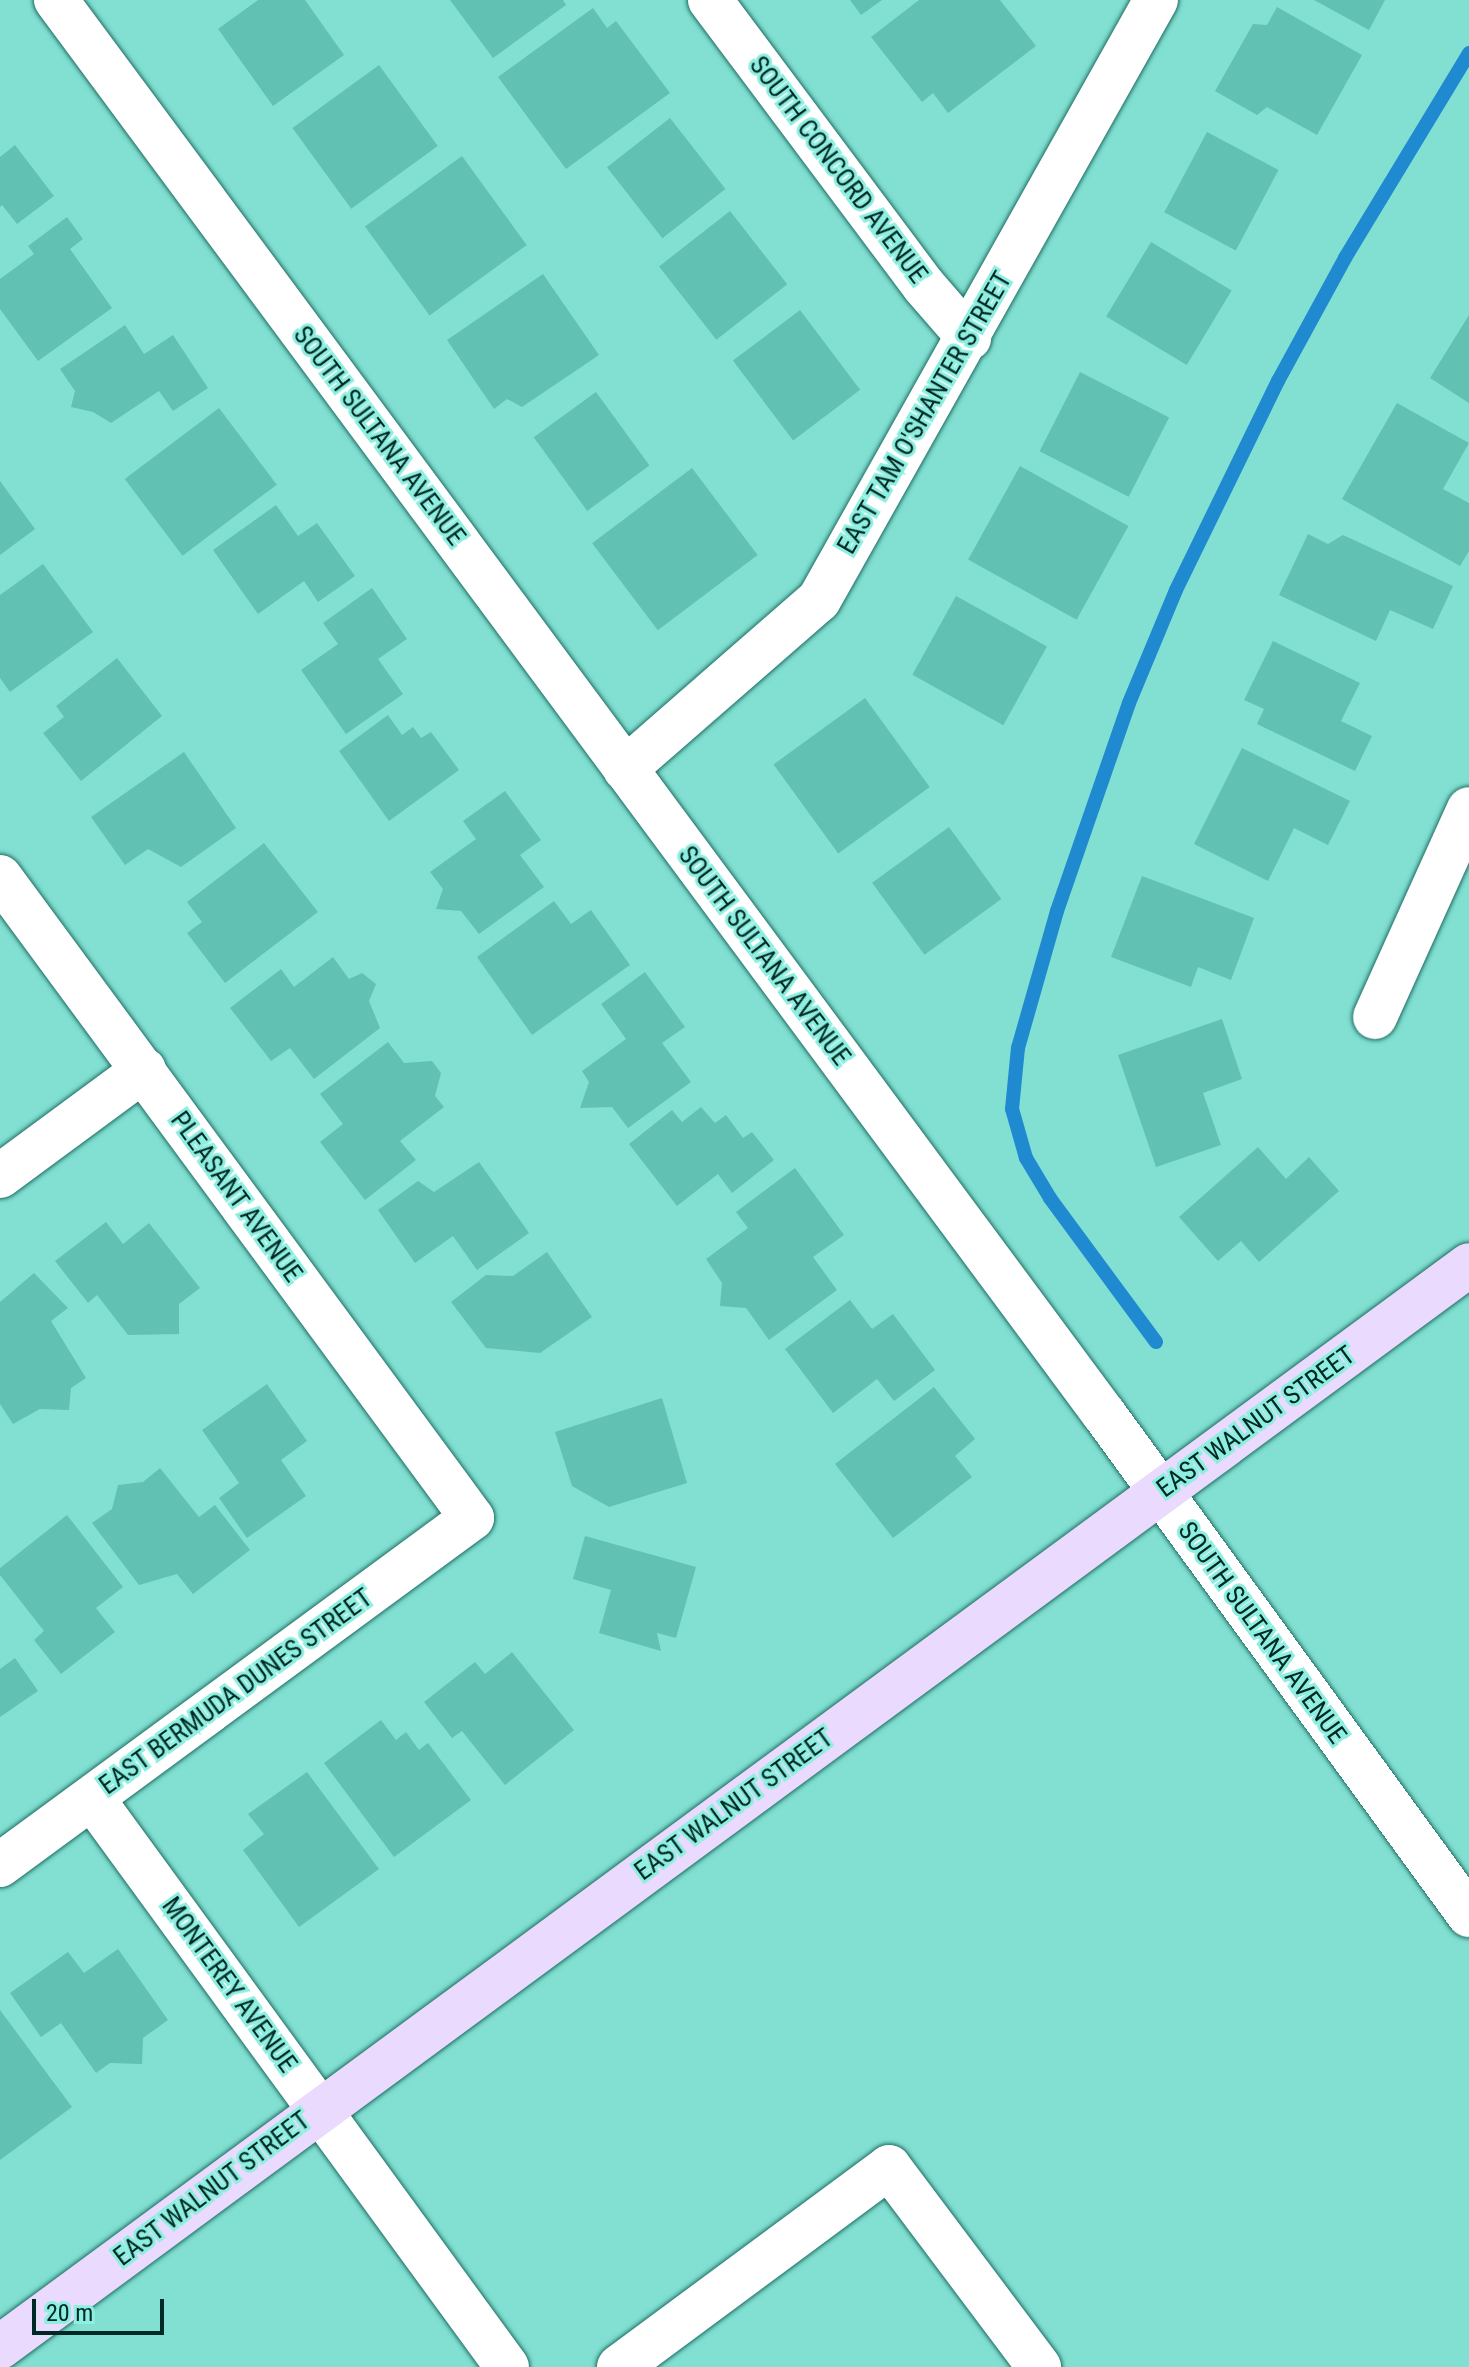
<!DOCTYPE html>
<html>
<head>
<meta charset="utf-8">
<style>
	body { margin:0 }
	#map { position:relative; width:1469px; height:2367px; overflow:hidden; background:#81e0d2; font-family:"Roboto Condensed",sans-serif }
	div>[style] { position:absolute }
	.stream>* { height:14px; margin:-7px; padding:0 7px; transform-origin:7px; border-radius:7px; background:#1f8acf }
	.building>* { inset:0; background:#61c1b3; transform-origin:0 0 }
	.roads { filter:drop-shadow(0 0 2px #206d63) drop-shadow(0 0 2px #206d63) }
	.street>* { height:44px; margin:-22px; padding:0 22px; transform-origin:22px; border-radius:22px; background:#fff }
	.secondary>* { height:44px; margin:-22px; padding:0 22px; transform-origin:22px; border-radius:22px; background:#eadafe }
	span { translate:-50% -50%; white-space:nowrap; text-align:center; line-height:1.15; -webkit-text-stroke:6px #8eeedf; paint-order:stroke }
	.street-label { font-size:26px; color:#002824 }
	.scale { position:absolute; left:32px; top:2299px; width:132px; height:36px; box-sizing:border-box; border:4px solid #002824; border-top:0; padding-left:10px; font-size:24px; line-height:28px; white-space:nowrap; color:#002824; -webkit-text-stroke:6px #8eeedf; paint-order:stroke }
</style>
</head>
<body>
<div id="map">
	<div class="stream">
		<i style="left:1156px;top:1342px;width:179px;rotate:-126.4deg"></i>
		<i style="left:1050px;top:1198px;width:47px;rotate:-121deg"></i>
		<i style="left:1026px;top:1158px;width:51px;rotate:-105.9deg"></i>
		<i style="left:1012px;top:1109px;width:61px;rotate:-84.4deg"></i>
		<i style="left:1018px;top:1048px;width:142px;rotate:-74.1deg"></i>
		<i style="left:1057px;top:911px;width:220px;rotate:-70.9deg"></i>
		<i style="left:1129px;top:703px;width:122px;rotate:-67.4deg"></i>
		<i style="left:1176px;top:590px;width:233px;rotate:-64deg"></i>
		<i style="left:1278px;top:381px;width:140px;rotate:-61.4deg"></i>
		<i style="left:1345px;top:258px;width:240px;rotate:-58.8deg"></i>
	</div>
	<div class="building">
		<i style="clip-path:polygon(258px 0,305px 0,344px 55px,273px 106px,218px 29px)"></i>
		<i style="clip-path:polygon(450px 0,563px 0,566px 5px,493px 58px)"></i>
		<i style="clip-path:polygon(850px 0,882px 0,861px 15px)"></i>
		<i style="clip-path:polygon(919px 0,1000px 0,1036px 46px,948px 113px,933px 93px,922px 102px,871px 37px)"></i>
		<i style="clip-path:polygon(1314px 0,1385px 0,1369px 30px)"></i>
		<i style="clip-path:polygon(1277px 7px,1362px 55px,1317px 135px,1267px 107px,1257px 115px,1215px 91px,1253px 24px,1267px 25px)"></i>
		<i style="clip-path:polygon(593px 8px,607px 28px,616px 21px,670px 93px,566px 169px,498px 77px)"></i>
		<i style="left:379px;top:65px;width:100px;height:107px;rotate:54deg"></i>
		<i style="left:670px;top:118px;width:90px;height:80px;rotate:52deg"></i>
		<i style="left:1207px;top:132px;width:81px;height:91px;rotate:28deg"></i>
		<i style="clip-path:polygon(15px 145px,54px 196px,17px 224px,2px 205px,0 207px,0 157px)"></i>
		<i style="left:462px;top:156px;width:110px;height:120px;rotate:54deg"></i>
		<i style="left:730px;top:211px;width:93px;height:90px;rotate:52deg"></i>
		<i style="clip-path:polygon(67px 217px,83px 239px,70px 249px,112px 308px,38px 361px,0 309px,0 279px,34px 254px,28px 246px)"></i>
		<i style="left:1151px;top:242px;width:94px;height:87px;rotate:31deg"></i>
		<i style="clip-path:polygon(543px 274px,599px 355px,522px 407px,507px 399px,494px 409px,447px 340px)"></i>
		<i style="left:800px;top:310px;width:100px;height:84px;rotate:53deg"></i>
		<i style="clip-path:polygon(1469px 315px,1469px 403px,1430px 378px)"></i>
		<i style="clip-path:polygon(125px 325px,144px 354px,173px 335px,208px 388px,173px 411px,159px 391px,111px 423px,93px 412px,71px 407px,75px 391px,60px 369px)"></i>
		<i style="left:1080px;top:372px;width:100px;height:89px;rotate:27deg"></i>
		<i style="left:596px;top:392px;width:91px;height:77px;rotate:54deg"></i>
		<i style="clip-path:polygon(1397px 403px,1469px 443px,1443px 489px,1469px 503px,1469px 551px,1460px 566px,1342px 499px)"></i>
		<i style="left:219px;top:408px;width:96px;height:118px;rotate:53deg"></i>
		<i style="left:1020px;top:466px;width:124px;height:107px;rotate:29deg"></i>
		<i style="left:692px;top:468px;width:109px;height:125px;rotate:53deg"></i>
		<i style="clip-path:polygon(0 481px,35px 529px,0 555px)"></i>
		<i style="clip-path:polygon(276px 505px,298px 536px,317px 523px,355px 576px,318px 602px,304px 581px,258px 614px,213px 550px)"></i>
		<i style="clip-path:polygon(1308px 534px,1328px 544px,1343px 535px,1453px 586px,1433px 629px,1390px 610px,1376px 641px,1279px 595px)"></i>
		<i style="clip-path:polygon(43px 564px,93px 632px,10px 692px,0 678px,0 595px)"></i>
		<i style="clip-path:polygon(372px 588px,407px 639px,378px 659px,403px 694px,346px 734px,301px 670px,338px 644px,323px 623px)"></i>
		<i style="left:956px;top:596px;width:104px;height:90px;rotate:29deg"></i>
		<i style="clip-path:polygon(1273px 641px,1360px 683px,1341px 721px,1372px 736px,1355px 771px,1257px 724px,1264px 709px,1244px 700px)"></i>
		<i style="clip-path:polygon(117px 658px,162px 716px,81px 781px,43px 733px,64px 717px,56px 706px)"></i>
		<i style="left:865px;top:698px;width:110px;height:113px;rotate:54deg"></i>
		<i style="clip-path:polygon(388px 715px,402px 735px,413px 727px,421px 738px,431px 732px,459px 770px,389px 821px,339px 751px)"></i>
		<i style="clip-path:polygon(1242px 748px,1350px 801px,1328px 845px,1294px 828px,1268px 881px,1194px 844px)"></i>
		<i style="clip-path:polygon(184px 752px,236px 828px,181px 867px,148px 849px,125px 865px,91px 817px)"></i>
		<i style="clip-path:polygon(505px 791px,541px 840px,520px 855px,544px 887px,479px 934px,461px 911px,436px 909px,443px 889px,430px 872px,476px 839px,463px 821px)"></i>
		<i style="left:949px;top:827px;width:89px;height:95px;rotate:54deg"></i>
		<i style="clip-path:polygon(264px 843px,318px 912px,225px 983px,187px 933px,202px 922px,187px 902px)"></i>
		<i style="clip-path:polygon(1142px 876px,1254px 918px,1231px 980px,1198px 967px,1191px 987px,1111px 957px)"></i>
		<i style="clip-path:polygon(554px 901px,571px 924px,591px 910px,630px 965px,532px 1035px,477px 957px)"></i>
		<i style="clip-path:polygon(333px 957px,349px 979px,362px 973px,376px 984px,369px 1001px,380px 1028px,314px 1079px,290px 1048px,271px 1061px,230px 1008px,281px 969px,294px 987px)"></i>
		<i style="clip-path:polygon(645px 972px,685px 1027px,662px 1043px,691px 1082px,628px 1128px,612px 1107px,580px 1108px,589px 1082px,582px 1071px,626px 1039px,601px 1004px)"></i>
		<i style="clip-path:polygon(1222px 1019px,1242px 1079px,1203px 1093px,1221px 1145px,1156px 1167px,1118px 1055px)"></i>
		<i style="clip-path:polygon(388px 1042px,404px 1063px,432px 1061px,441px 1073px,435px 1096px,444px 1107px,400px 1141px,416px 1160px,365px 1200px,320px 1142px,343px 1124px,320px 1094px)"></i>
		<i style="clip-path:polygon(701px 1107px,715px 1123px,726px 1115px,743px 1138px,752px 1132px,774px 1160px,732px 1193px,718px 1174px,677px 1206px,629px 1144px,672px 1110px,682px 1122px)"></i>
		<i style="clip-path:polygon(1258px 1147px,1286px 1179px,1309px 1157px,1339px 1191px,1259px 1262px,1241px 1241px,1218px 1261px,1179px 1217px)"></i>
		<i style="clip-path:polygon(479px 1162px,529px 1233px,477px 1270px,453px 1236px,415px 1263px,378px 1210px,418px 1181px,434px 1192px)"></i>
		<i style="clip-path:polygon(795px 1168px,844px 1235px,813px 1257px,837px 1290px,769px 1340px,746px 1308px,720px 1306px,722px 1283px,706px 1259px,748px 1228px,736px 1212px)"></i>
		<i style="clip-path:polygon(106px 1222px,123px 1244px,149px 1223px,200px 1288px,179px 1304px,179px 1334px,128px 1335px,97px 1295px,88px 1303px,55px 1261px)"></i>
		<i style="clip-path:polygon(547px 1252px,592px 1317px,540px 1353px,486px 1348px,451px 1302px,486px 1275px,513px 1276px)"></i>
		<i style="clip-path:polygon(34px 1273px,68px 1308px,51px 1321px,86px 1378px,71px 1388px,69px 1410px,40px 1409px,13px 1424px,0 1404px,0 1302px)"></i>
		<i style="clip-path:polygon(850px 1300px,872px 1329px,893px 1314px,935px 1370px,894px 1401px,877px 1379px,833px 1413px,785px 1349px)"></i>
		<i style="clip-path:polygon(267px 1384px,307px 1441px,281px 1460px,306px 1496px,247px 1538px,219px 1498px,239px 1483px,202px 1430px)"></i>
		<i style="clip-path:polygon(934px 1387px,975px 1439px,955px 1456px,972px 1477px,893px 1538px,835px 1464px)"></i>
		<i style="clip-path:polygon(662px 1398px,687px 1483px,609px 1507px,572px 1486px,555px 1432px)"></i>
		<i style="clip-path:polygon(160px 1468px,199px 1517px,215px 1505px,250px 1550px,193px 1594px,177px 1574px,139px 1585px,92px 1523px,112px 1509px,118px 1485px,143px 1482px)"></i>
		<i style="clip-path:polygon(67px 1515px,123px 1587px,96px 1608px,115px 1632px,61px 1674px,34px 1640px,44px 1631px,0 1575px,0 1568px)"></i>
		<i style="clip-path:polygon(585px 1536px,696px 1567px,676px 1638px,657px 1633px,661px 1651px,599px 1633px,611px 1590px,573px 1579px)"></i>
		<i style="clip-path:polygon(512px 1652px,574px 1730px,505px 1785px,462px 1731px,452px 1738px,424px 1702px,475px 1662px,485px 1674px)"></i>
		<i style="clip-path:polygon(15px 1658px,38px 1691px,0 1717px,0 1669px)"></i>
		<i style="clip-path:polygon(381px 1720px,396px 1740px,406px 1732px,419px 1750px,428px 1743px,471px 1800px,394px 1857px,324px 1763px)"></i>
		<i style="clip-path:polygon(307px 1772px,379px 1869px,299px 1927px,243px 1850px,264px 1834px,248px 1814px)"></i>
		<i style="clip-path:polygon(118px 1949px,168px 2020px,143px 2038px,142px 2064px,110px 2063px,96px 2073px,61px 2023px,41px 2037px,10px 1993px,68px 1952px,84px 1973px)"></i>
		<i style="clip-path:polygon(0 2010px,72px 2107px,0 2160px)"></i>
	</div>
	<div class="roads">
		<div class="street">
			<i style="left:56px;top:0;width:1760px;rotate:53.46deg"></i>
			<i style="left:1104px;top:1414px;width:620px;rotate:53.93deg"></i>
			<i style="left:710px;top:0;width:357px;rotate:53.2deg"></i>
			<i style="left:924px;top:286px;width:69px;rotate:49.1deg"></i>
			<i style="left:625px;top:769px;width:257px;rotate:-41.1deg"></i>
			<i style="left:819px;top:600px;width:688px;rotate:-60.68deg"></i>
			<i style="left:0;top:877px;width:796px;rotate:53.63deg"></i>
			<i style="left:472px;top:1518px;width:586px;rotate:143.68deg"></i>
			<i style="left:1375px;top:1017px;width:228px;rotate:-65.7deg"></i>
			<i style="left:0;top:1176px;width:179px;rotate:-36.4deg"></i>
			<i style="left:92px;top:1798px;width:704px;rotate:53.89deg"></i>
			<i style="left:619px;top:2367px;width:336px;rotate:-36.5deg"></i>
			<i style="left:889px;top:2167px;width:250px;rotate:53.1deg"></i>
		</div>
		<div class="secondary">
			<i style="left:0;top:2347px;width:1824px;rotate:-36.37deg"></i>
		</div>
	</div>
	<div class="street-label">
		<span style="left:838px;top:170px;rotate:53deg">SOUTH CONCORD AVENUE</span>
		<span style="left:925px;top:413px;rotate:-60deg">EAST TAM O'SHANTER STREET</span>
		<span style="left:379px;top:436px;rotate:53deg">SOUTH SULTANA AVENUE</span>
		<span style="left:764px;top:956px;rotate:53deg">SOUTH SULTANA AVENUE</span>
		<span style="left:236px;top:1197px;rotate:54deg">PLEASANT AVENUE</span>
		<span style="left:1256px;top:1422px;rotate:-36deg">EAST WALNUT STREET</span>
		<span style="left:1262px;top:1633px;rotate:54deg">SOUTH SULTANA AVENUE</span>
		<span style="left:236px;top:1692px;rotate:-36deg">EAST BERMUDA DUNES STREET</span>
		<span style="left:734px;top:1805px;rotate:-36deg">EAST WALNUT STREET</span>
		<span style="left:229px;top:1985px;rotate:54deg">MONTEREY AVENUE</span>
		<span style="left:212px;top:2189px;rotate:-37deg">EAST WALNUT STREET</span>
	</div>
	<div class="scale">20 m</div>
</div>
</body>
</html>
